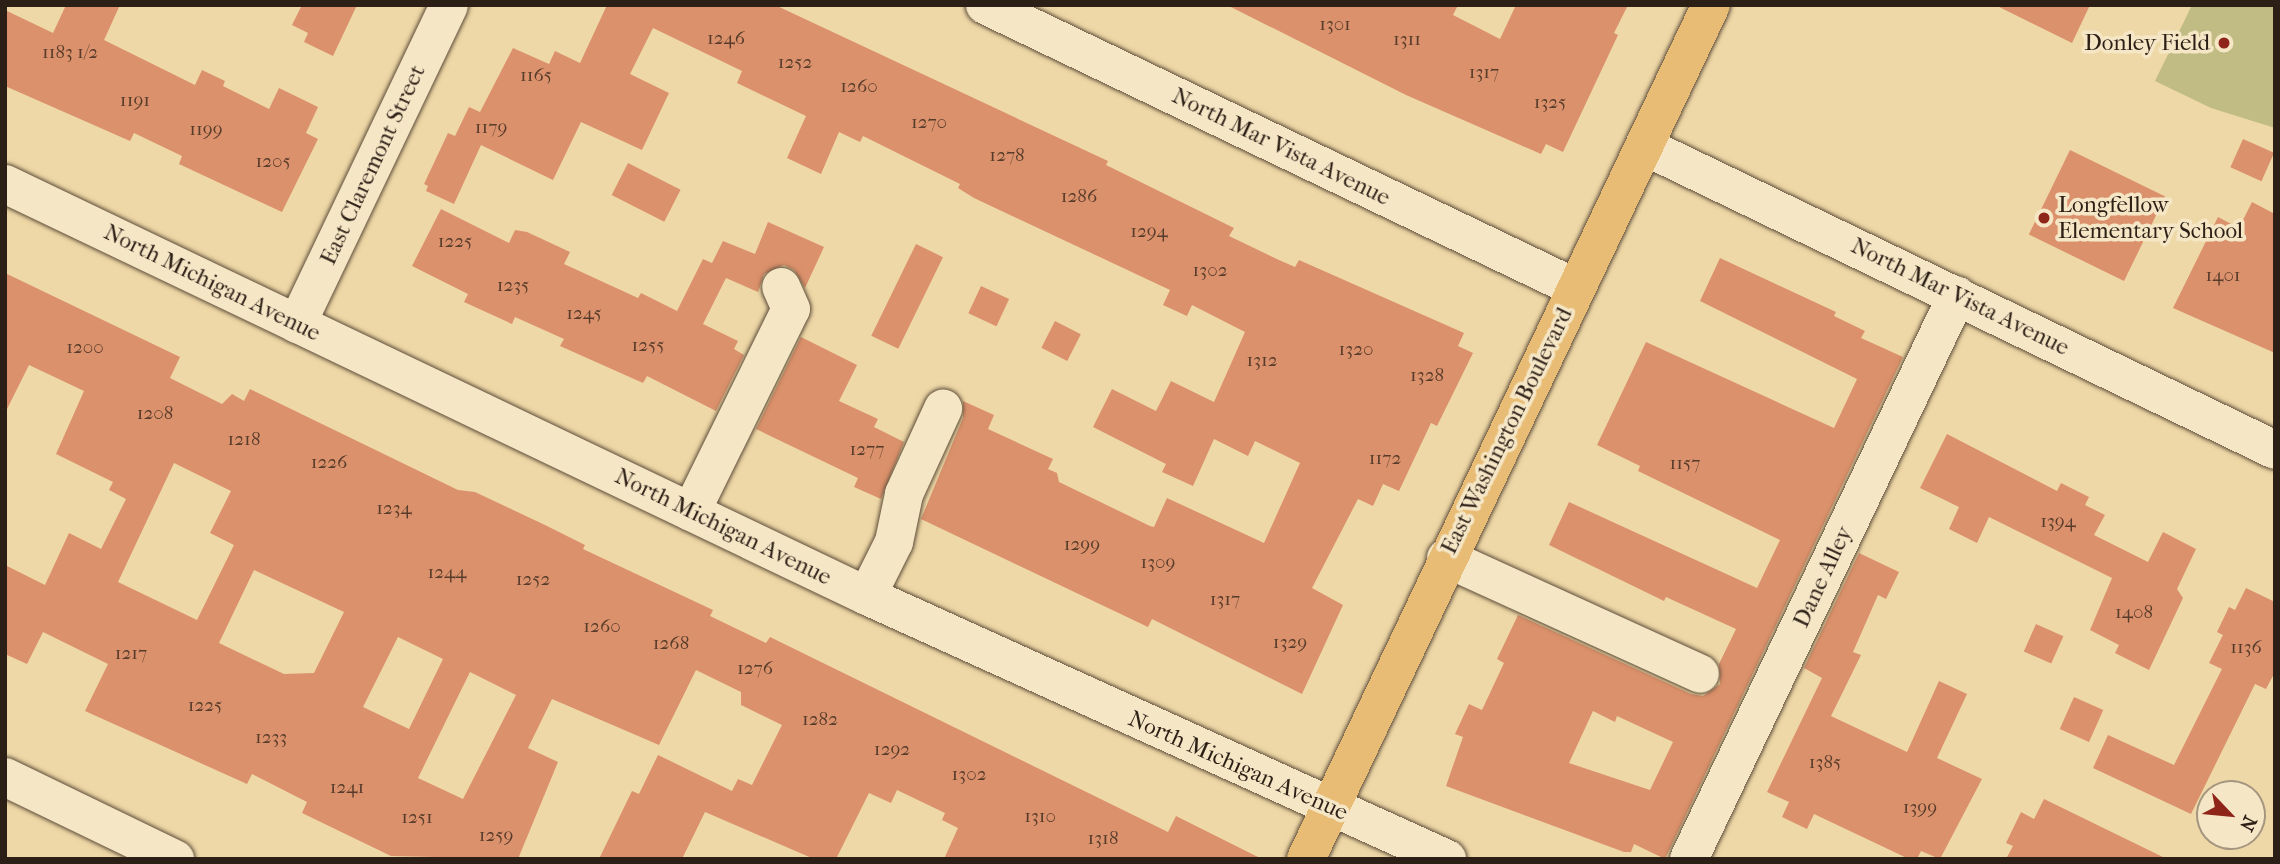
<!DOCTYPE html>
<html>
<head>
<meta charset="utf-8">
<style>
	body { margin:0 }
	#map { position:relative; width:2280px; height:864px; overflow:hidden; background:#efd8a7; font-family:"IM FELL French Canon",serif }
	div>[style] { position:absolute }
	.green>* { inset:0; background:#c0bc83 }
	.building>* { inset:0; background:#db916b; transform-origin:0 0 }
	.roads { filter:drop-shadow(0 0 2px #5d4d3a) drop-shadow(0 0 2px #5d4d3a) }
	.minor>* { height:38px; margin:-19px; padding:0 19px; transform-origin:19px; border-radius:19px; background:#f5e6c6 }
	.major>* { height:38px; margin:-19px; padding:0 19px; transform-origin:19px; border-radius:19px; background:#e8bc74 }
	.dots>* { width:19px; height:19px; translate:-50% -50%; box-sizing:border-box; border:4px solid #f5e6c6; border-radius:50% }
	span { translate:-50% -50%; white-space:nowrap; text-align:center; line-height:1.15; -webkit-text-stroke:7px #f5e6c6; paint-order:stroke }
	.number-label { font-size:19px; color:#583c2b }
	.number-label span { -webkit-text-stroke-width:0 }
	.poi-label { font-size:23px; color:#2c1f16 }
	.right { translate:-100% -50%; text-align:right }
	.left { translate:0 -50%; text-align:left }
	.street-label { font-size:23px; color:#2c1f16 }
	.frame { position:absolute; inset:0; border:7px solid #2c1f16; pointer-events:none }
	.north { position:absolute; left:2196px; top:780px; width:70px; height:70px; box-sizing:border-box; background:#f5e6c6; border:2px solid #a59680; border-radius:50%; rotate:116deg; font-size:19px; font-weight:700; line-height:28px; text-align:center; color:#2c1f16 }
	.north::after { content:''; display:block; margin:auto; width:24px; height:32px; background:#8f2418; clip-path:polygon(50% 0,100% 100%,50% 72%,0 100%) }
</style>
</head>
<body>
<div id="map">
	<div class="green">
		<i style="clip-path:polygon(2192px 5px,2275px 5px,2275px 128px,2211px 108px,2155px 81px)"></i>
	</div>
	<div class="building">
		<i style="clip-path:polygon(66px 5px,120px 5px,104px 40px,195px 85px,202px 70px,225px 81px,223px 86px,269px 109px,279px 88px,318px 107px,306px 133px,318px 139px,282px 212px,179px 164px,182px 156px,134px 133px,130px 141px,5px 86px,5px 10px,53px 33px)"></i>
		<i style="clip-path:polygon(302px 5px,357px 5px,333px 56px,304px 42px,308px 33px,292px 25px)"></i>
		<i style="clip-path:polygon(607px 5px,775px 5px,1108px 161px,1106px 165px,1234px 228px,1229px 236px,1279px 260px,1295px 267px,1299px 260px,1464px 333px,1458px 346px,1473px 353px,1437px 426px,1431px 423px,1399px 491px,1383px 484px,1373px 506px,1358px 499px,1312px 588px,1343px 605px,1302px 694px,1152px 619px,1148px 627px,921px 519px,963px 418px,963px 401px,994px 415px,988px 429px,1053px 459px,1048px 469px,1057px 473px,1059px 482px,1150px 526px,1154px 527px,1167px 498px,1264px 543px,1300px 463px,1255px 441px,1248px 456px,1214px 439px,1193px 486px,1162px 472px,1166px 464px,1093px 427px,1112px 389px,1156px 411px,1171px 381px,1214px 402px,1245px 332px,1192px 305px,1187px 316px,1163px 305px,1170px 290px,974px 198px,958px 188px,960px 184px,863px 136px,860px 142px,839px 132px,821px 174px,787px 158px,806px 116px,737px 83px,742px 71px,653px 28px,630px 74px,669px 93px,642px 150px,581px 122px,553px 180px,481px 145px,454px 204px,426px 191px,428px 186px,424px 184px,448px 133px,455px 136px,469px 107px,480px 112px,513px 48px,549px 64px,555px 51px,580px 63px)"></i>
		<i style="clip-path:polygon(1227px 5px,1458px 5px,1453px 15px,1500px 39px,1516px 5px,1628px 5px,1614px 33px,1618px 35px,1563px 152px,1546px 144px,1541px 154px,1406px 95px)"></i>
		<i style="clip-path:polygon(1995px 5px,2090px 5px,2072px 43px)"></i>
		<i style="left:2243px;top:139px;width:34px;height:31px;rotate:24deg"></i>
		<i style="left:2070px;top:150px;width:106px;height:94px;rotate:26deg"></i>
		<i style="left:628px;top:163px;width:59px;height:36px;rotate:27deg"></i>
		<i style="clip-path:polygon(2252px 202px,2275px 214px,2275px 353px,2173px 308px,2218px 217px,2239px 228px)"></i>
		<i style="clip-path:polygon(441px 209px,509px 243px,515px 230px,527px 232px,570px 252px,564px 264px,638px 298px,641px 293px,677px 311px,703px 259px,712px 263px,723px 241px,755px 254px,768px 222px,824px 247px,805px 288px,794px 270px,784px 265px,764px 274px,758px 292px,726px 278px,703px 324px,738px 341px,734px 349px,744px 355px,716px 411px,647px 376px,643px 383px,560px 346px,564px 339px,515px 317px,512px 324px,464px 302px,468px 294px,412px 266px)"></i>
		<i style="left:916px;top:244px;width:30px;height:102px;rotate:26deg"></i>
		<i style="clip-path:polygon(evenodd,1720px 258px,1836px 312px,1834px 316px,1865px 331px,1861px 338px,1903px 357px,1665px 859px,1634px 844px,1631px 852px,1624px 852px,1446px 786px,1463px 737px,1455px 734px,1469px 704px,1482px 710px,1504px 663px,1497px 659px,1518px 615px,1691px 694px,1703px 696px,1720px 684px,1719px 664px,1736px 629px,1666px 597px,1664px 601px,1549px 545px,1569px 502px,1757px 588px,1780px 540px,1638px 471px,1640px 466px,1597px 445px,1646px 342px,1834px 428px,1857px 379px,1700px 301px,1720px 258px,1593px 711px,1615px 722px,1617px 716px,1673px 742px,1650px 790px,1569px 763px,1593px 711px)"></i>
		<i style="clip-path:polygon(evenodd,5px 273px,180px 357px,170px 378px,222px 404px,232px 394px,244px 401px,250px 389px,458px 490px,475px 492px,545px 525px,585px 545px,583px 549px,713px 610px,710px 616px,766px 643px,770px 637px,1168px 832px,1176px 816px,1262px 859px,944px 859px,958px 828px,942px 820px,945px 813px,897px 790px,891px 803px,869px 793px,836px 859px,814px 859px,705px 812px,682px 859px,599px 859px,632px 791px,639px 794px,658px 755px,732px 791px,738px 779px,752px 785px,782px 725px,741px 705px,741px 692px,696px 670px,659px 745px,552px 699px,528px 748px,558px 762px,518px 859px,391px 856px,302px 813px,307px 802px,252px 774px,247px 784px,85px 711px,108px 664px,43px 632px,27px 664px,5px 654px,5px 565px,45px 585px,69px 533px,101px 549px,126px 499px,109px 490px,113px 482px,56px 454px,84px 391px,29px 365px,5px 413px,5px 273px,174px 463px,231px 491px,210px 533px,234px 545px,197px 620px,118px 582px,174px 463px,5px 273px,254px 570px,344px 612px,314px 673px,284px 674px,219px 643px,254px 570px,5px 273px,398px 637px,443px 659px,409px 729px,363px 707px,398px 637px,5px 273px,470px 672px,516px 695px,463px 799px,418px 778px,470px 672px)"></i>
		<i style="left:981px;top:286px;width:31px;height:30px;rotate:25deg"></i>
		<i style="left:1055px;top:321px;width:29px;height:30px;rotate:27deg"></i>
		<i style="clip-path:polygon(801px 337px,857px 365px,839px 401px,878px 419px,874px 427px,904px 442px,881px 499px,854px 487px,858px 478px,756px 429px)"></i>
		<i style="clip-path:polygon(1947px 434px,2057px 491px,2061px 483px,2089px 497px,2085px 505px,2105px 515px,2094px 535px,2148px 562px,2163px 532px,2196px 549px,2177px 589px,2183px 598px,2149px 670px,2115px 653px,2119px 645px,2090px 630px,2112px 578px,1989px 517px,1977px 543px,1949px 529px,1959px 507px,1920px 488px)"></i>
		<i style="clip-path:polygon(1859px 553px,1899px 572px,1886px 599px,1878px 595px,1853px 652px,1861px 655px,1831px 716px,1907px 752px,1939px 681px,1967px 694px,1937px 758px,1982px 779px,1940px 859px,1921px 851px,1917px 859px,1909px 859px,1814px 814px,1807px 829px,1782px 817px,1789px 802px,1767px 792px,1822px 678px,1804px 668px)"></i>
		<i style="clip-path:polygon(2246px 588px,2275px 602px,2275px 672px,2266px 689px,2255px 684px,2191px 814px,2093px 768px,2108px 735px,2174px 765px,2222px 669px,2209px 663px,2223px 635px,2217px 632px,2229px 607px,2235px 610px)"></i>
		<i style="left:2036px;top:624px;width:30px;height:30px;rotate:24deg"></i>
		<i style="left:2074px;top:697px;width:32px;height:35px;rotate:24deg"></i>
		<i style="clip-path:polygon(2044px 799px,2167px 859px,2006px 859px,2013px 846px,2006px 843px,2021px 812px,2034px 819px)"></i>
	</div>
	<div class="roads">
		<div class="minor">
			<i style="left:985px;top:5px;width:655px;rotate:25.59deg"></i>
			<i style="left:1644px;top:146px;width:700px;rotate:25.72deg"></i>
			<i style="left:5px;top:184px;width:955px;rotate:25.55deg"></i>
			<i style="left:867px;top:596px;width:637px;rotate:24.39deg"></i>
			<i style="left:297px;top:324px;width:353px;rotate:-64.5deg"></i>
			<i style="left:691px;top:512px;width:226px;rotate:-63.8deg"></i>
			<i style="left:791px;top:309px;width:24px;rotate:-114deg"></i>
			<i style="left:1446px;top:558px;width:279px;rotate:24.5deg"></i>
			<i style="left:867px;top:596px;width:60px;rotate:-63.4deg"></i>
			<i style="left:894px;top:542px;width:49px;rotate:-78.2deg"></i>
			<i style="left:904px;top:494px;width:94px;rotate:-65.4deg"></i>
			<i style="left:5px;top:777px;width:189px;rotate:25.8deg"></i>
			<i style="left:1689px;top:859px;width:624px;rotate:-64.58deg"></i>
		</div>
		<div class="major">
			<i style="left:1306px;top:859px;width:945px;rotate:-64.63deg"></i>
		</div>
	</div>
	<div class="dots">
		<i style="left:2224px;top:43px;background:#8f2418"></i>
		<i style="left:2044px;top:218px;background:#8f2418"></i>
	</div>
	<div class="number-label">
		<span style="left:1335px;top:25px">1301</span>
		<span style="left:726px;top:39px">1246</span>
		<span style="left:1407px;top:40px">1311</span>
		<span style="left:70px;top:53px">1183 1/2</span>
		<span style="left:795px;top:63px">1252</span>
		<span style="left:1484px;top:73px">1317</span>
		<span style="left:536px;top:76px">1165</span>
		<span style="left:859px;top:87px">1260</span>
		<span style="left:135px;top:101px">1191</span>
		<span style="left:1550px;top:103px">1325</span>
		<span style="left:929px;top:123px">1270</span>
		<span style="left:491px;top:128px">1179</span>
		<span style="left:206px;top:130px">1199</span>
		<span style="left:1007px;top:156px">1278</span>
		<span style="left:273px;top:162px">1205</span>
		<span style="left:1079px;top:197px">1286</span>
		<span style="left:1149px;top:232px">1294</span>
		<span style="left:455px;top:242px">1225</span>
		<span style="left:1210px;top:271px">1302</span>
		<span style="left:2223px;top:276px">1401</span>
		<span style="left:513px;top:286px">1235</span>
		<span style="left:584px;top:314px">1245</span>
		<span style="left:648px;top:346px">1255</span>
		<span style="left:85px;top:348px">1200</span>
		<span style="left:1356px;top:350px">1320</span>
		<span style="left:1262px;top:361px">1312</span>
		<span style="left:1427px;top:376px">1328</span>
		<span style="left:155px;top:414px">1208</span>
		<span style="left:244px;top:440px">1218</span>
		<span style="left:867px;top:450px">1277</span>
		<span style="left:1385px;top:459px">1172</span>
		<span style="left:329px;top:463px">1226</span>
		<span style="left:1685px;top:464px">1157</span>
		<span style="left:394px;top:509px">1234</span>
		<span style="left:2058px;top:522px">1394</span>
		<span style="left:1082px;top:545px">1299</span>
		<span style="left:1158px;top:563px">1309</span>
		<span style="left:447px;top:573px">1244</span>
		<span style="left:533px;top:580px">1252</span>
		<span style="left:1225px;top:600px">1317</span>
		<span style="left:2134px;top:613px">1408</span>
		<span style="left:602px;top:627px">1260</span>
		<span style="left:1290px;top:643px">1329</span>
		<span style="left:671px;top:644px">1268</span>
		<span style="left:2246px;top:648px">1136</span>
		<span style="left:131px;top:654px">1217</span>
		<span style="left:755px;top:669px">1276</span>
		<span style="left:205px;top:706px">1225</span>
		<span style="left:820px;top:720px">1282</span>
		<span style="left:271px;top:738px">1233</span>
		<span style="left:892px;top:750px">1292</span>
		<span style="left:1825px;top:763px">1385</span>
		<span style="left:969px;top:775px">1302</span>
		<span style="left:347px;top:788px">1241</span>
		<span style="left:1920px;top:808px">1399</span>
		<span style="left:1040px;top:817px">1310</span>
		<span style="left:417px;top:818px">1251</span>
		<span style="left:496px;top:836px">1259</span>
		<span style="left:1103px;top:839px">1318</span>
	</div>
	<div class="poi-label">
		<span class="right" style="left:2210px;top:43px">Donley Field</span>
		<span class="left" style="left:2058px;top:218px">Longfellow<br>Elementary School</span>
	</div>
	<div class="street-label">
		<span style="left:1281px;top:147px;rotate:26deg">North Mar Vista Avenue</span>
		<span style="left:373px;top:165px;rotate:-65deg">East Claremont Street</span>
		<span style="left:212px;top:283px;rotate:26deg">North Michigan Avenue</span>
		<span style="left:1960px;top:297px;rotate:26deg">North Mar Vista Avenue</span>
		<span style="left:1507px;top:431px;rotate:-64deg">East Washington Boulevard</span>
		<span style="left:723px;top:527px;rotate:26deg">North Michigan Avenue</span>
		<span style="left:1823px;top:577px;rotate:-65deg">Dane Alley</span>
		<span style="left:1238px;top:766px;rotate:24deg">North Michigan Avenue</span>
	</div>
	<div class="frame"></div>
	<div class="north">N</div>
</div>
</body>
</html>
